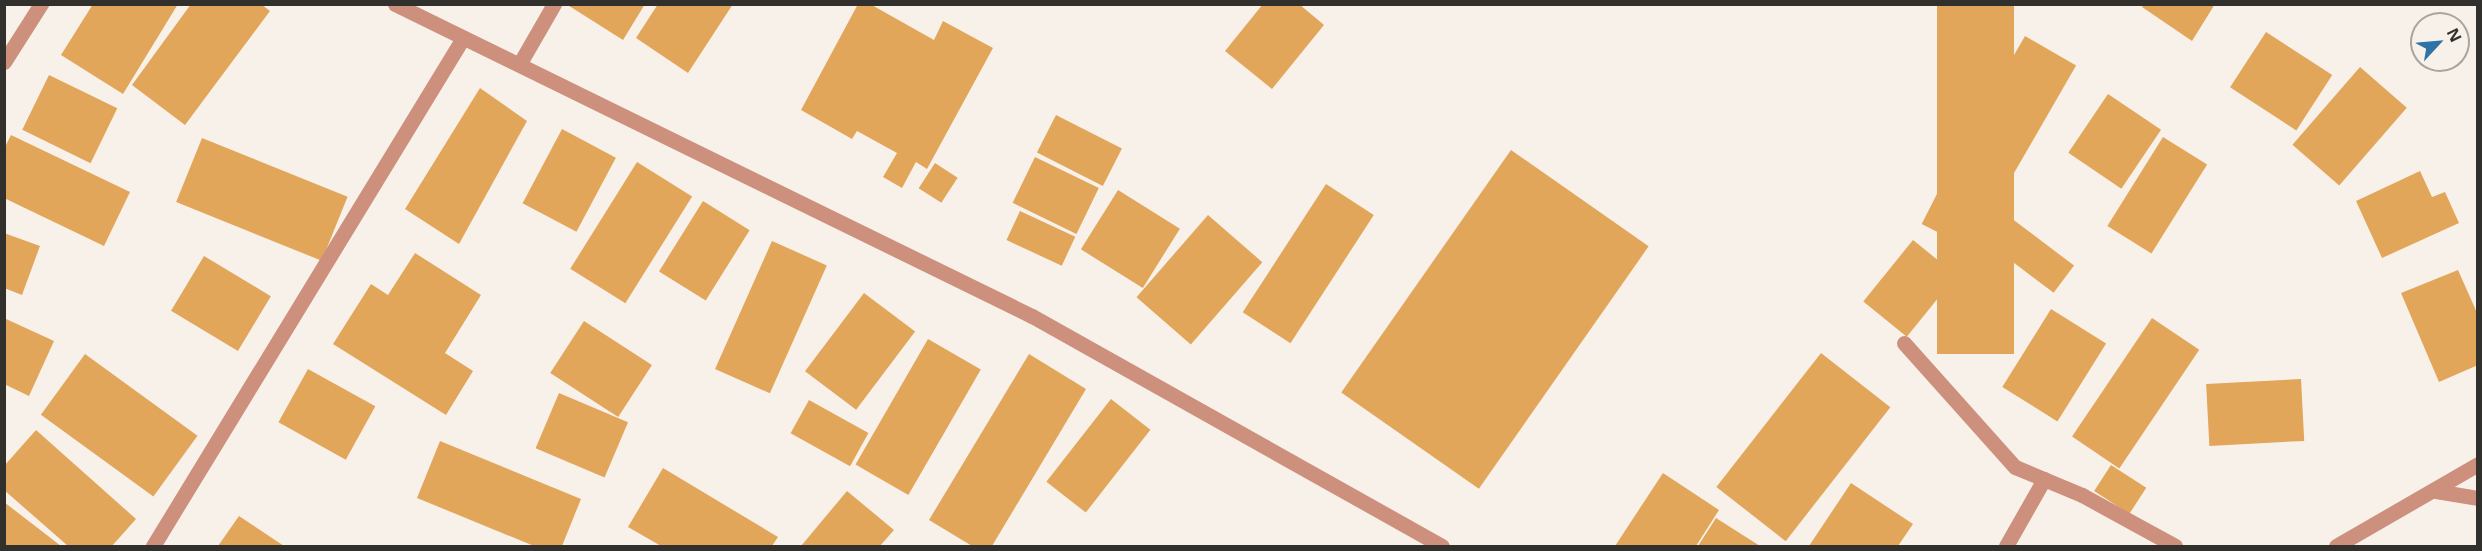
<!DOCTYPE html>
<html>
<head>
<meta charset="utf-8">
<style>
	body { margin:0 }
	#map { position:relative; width:2482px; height:551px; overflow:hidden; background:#f8f1e9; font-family:"Open Sans",sans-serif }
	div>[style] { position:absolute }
	.building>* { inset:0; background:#e2a65b; transform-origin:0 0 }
	.street>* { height:15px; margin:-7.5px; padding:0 7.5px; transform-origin:7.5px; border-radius:7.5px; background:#cd907d }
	span { translate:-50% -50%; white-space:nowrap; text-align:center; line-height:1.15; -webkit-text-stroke:4.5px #f8f1e9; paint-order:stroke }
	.frame { position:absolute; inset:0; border:6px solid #32302d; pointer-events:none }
	.north { position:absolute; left:2410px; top:12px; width:60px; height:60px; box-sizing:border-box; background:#f8f1e9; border:2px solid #a9a49e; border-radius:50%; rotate:64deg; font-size:16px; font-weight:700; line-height:24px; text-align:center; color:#32302d }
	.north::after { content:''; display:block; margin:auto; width:21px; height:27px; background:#2e73a8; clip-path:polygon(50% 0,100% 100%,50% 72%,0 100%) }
</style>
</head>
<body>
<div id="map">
	<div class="building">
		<i style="clip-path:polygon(93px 4px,178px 4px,123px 94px,61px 55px)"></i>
		<i style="clip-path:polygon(191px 4px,261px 4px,270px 11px,185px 125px,132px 85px)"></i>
		<i style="clip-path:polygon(566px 4px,645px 4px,623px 40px)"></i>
		<i style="clip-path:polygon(658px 4px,733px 4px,688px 73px,636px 38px)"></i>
		<i style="clip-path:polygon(858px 4px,870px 4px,934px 40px,943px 21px,993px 48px,927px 169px,916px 162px,902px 188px,883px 177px,897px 153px,857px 131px,852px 139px,801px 110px)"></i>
		<i style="clip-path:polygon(1263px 4px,1299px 4px,1324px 25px,1272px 89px,1225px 51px)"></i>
		<i style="left:1937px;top:4px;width:77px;height:350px"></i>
		<i style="clip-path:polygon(2144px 4px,2215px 4px,2192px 41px,2142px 7px)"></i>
		<i style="left:2266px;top:32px;width:79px;height:66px;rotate:33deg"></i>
		<i style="left:2025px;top:36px;width:59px;height:145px;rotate:30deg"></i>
		<i style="left:2360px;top:67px;width:62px;height:103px;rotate:41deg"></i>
		<i style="left:49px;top:75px;width:76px;height:61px;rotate:26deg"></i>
		<i style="clip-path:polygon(480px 88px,527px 121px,459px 244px,405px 209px)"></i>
		<i style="left:2108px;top:94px;width:64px;height:71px;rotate:34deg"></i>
		<i style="left:1056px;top:115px;width:74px;height:42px;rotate:27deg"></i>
		<i style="left:562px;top:129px;width:61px;height:84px;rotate:28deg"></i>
		<i style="clip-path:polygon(11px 135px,130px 192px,104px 246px,4px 198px,4px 149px)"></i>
		<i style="left:2163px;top:137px;width:52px;height:105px;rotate:32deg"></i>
		<i style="left:202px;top:138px;width:157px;height:69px;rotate:22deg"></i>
		<i style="left:1511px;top:150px;width:168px;height:296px;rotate:35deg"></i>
		<i style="left:1035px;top:157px;width:71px;height:51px;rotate:26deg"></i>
		<i style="left:637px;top:162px;width:65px;height:126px;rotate:32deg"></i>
		<i style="left:935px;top:163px;width:27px;height:30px;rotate:33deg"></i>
		<i style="clip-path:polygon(2420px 171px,2432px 197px,2445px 192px,2459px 223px,2382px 258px,2356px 201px)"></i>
		<i style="left:1326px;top:184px;width:57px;height:153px;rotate:33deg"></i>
		<i style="left:1118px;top:190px;width:73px;height:70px;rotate:32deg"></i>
		<i style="left:1938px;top:192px;width:49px;height:36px;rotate:27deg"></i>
		<i style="left:703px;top:201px;width:55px;height:83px;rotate:32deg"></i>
		<i style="left:1020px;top:211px;width:61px;height:32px;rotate:25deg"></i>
		<i style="left:1208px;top:215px;width:72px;height:109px;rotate:41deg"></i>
		<i style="left:2011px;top:218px;width:79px;height:34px;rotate:37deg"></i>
		<i style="clip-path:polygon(4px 233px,40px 246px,22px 295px,4px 288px)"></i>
		<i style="left:1913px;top:240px;width:56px;height:79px;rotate:39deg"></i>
		<i style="left:772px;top:241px;width:60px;height:140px;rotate:24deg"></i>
		<i style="clip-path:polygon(415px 253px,481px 295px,445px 353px,473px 371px,446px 415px,333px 344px,371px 284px,388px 295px)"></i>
		<i style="left:204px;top:256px;width:78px;height:64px;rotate:31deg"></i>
		<i style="clip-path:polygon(2458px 270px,2478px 315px,2478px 365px,2439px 382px,2401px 293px)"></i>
		<i style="left:864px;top:293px;width:64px;height:98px;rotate:37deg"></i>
		<i style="left:2051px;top:309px;width:65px;height:92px;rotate:32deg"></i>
		<i style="clip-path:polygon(4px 318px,54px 341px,29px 396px,4px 384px)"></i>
		<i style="left:2152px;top:318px;width:57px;height:143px;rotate:34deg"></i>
		<i style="left:584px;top:321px;width:81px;height:62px;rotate:33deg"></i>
		<i style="left:928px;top:339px;width:61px;height:145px;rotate:30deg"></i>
		<i style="left:1821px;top:353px;width:88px;height:170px;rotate:38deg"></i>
		<i style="left:85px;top:354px;width:139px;height:75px;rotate:36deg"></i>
		<i style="clip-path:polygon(1029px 354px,1086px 389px,992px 546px,972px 546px,929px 520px)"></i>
		<i style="left:308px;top:369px;width:77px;height:61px;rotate:29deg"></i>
		<i style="left:2301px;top:379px;width:62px;height:95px;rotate:87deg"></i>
		<i style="left:559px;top:393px;width:75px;height:60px;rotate:23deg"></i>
		<i style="left:1111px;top:399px;width:50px;height:105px;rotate:38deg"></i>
		<i style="left:809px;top:400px;width:68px;height:38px;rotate:29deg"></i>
		<i style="clip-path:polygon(36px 430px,136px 519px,112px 546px,68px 546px,4px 490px,4px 466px)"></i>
		<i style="clip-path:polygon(440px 441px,581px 499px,562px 546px,534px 546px,417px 498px)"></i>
		<i style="left:2111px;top:465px;width:42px;height:31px;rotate:33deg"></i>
		<i style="clip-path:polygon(663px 468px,778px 537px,772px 546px,661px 546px,628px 527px)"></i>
		<i style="clip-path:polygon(1663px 473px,1719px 510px,1696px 546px,1615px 546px)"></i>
		<i style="clip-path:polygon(1851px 483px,1913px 524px,1898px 546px,1809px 546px)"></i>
		<i style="clip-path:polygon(847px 491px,894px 530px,880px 546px,801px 546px)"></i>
		<i style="clip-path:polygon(4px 502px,61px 546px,4px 546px)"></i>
		<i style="clip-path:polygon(239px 516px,284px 546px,218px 546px)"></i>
		<i style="clip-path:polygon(1716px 518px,1760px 546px,1698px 546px)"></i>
	</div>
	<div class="street">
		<i style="left:395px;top:4px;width:709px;rotate:26.1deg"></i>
		<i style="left:1032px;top:316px;width:470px;rotate:29.3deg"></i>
		<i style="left:4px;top:62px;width:69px;rotate:-57.5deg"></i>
		<i style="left:520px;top:63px;width:68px;rotate:-60deg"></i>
		<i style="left:1904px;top:343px;width:166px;rotate:48.2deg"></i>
		<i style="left:2015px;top:467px;width:73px;rotate:22.7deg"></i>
		<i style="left:2082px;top:495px;width:106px;rotate:28.7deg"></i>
		<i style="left:2436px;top:491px;width:43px;rotate:9.5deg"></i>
		<i style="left:153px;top:546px;width:595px;rotate:-58.61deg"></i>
		<i style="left:2006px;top:546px;width:77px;rotate:-60.4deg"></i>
		<i style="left:2336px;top:546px;width:164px;rotate:-30deg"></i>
	</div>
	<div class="frame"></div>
	<div class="north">N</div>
</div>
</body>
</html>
